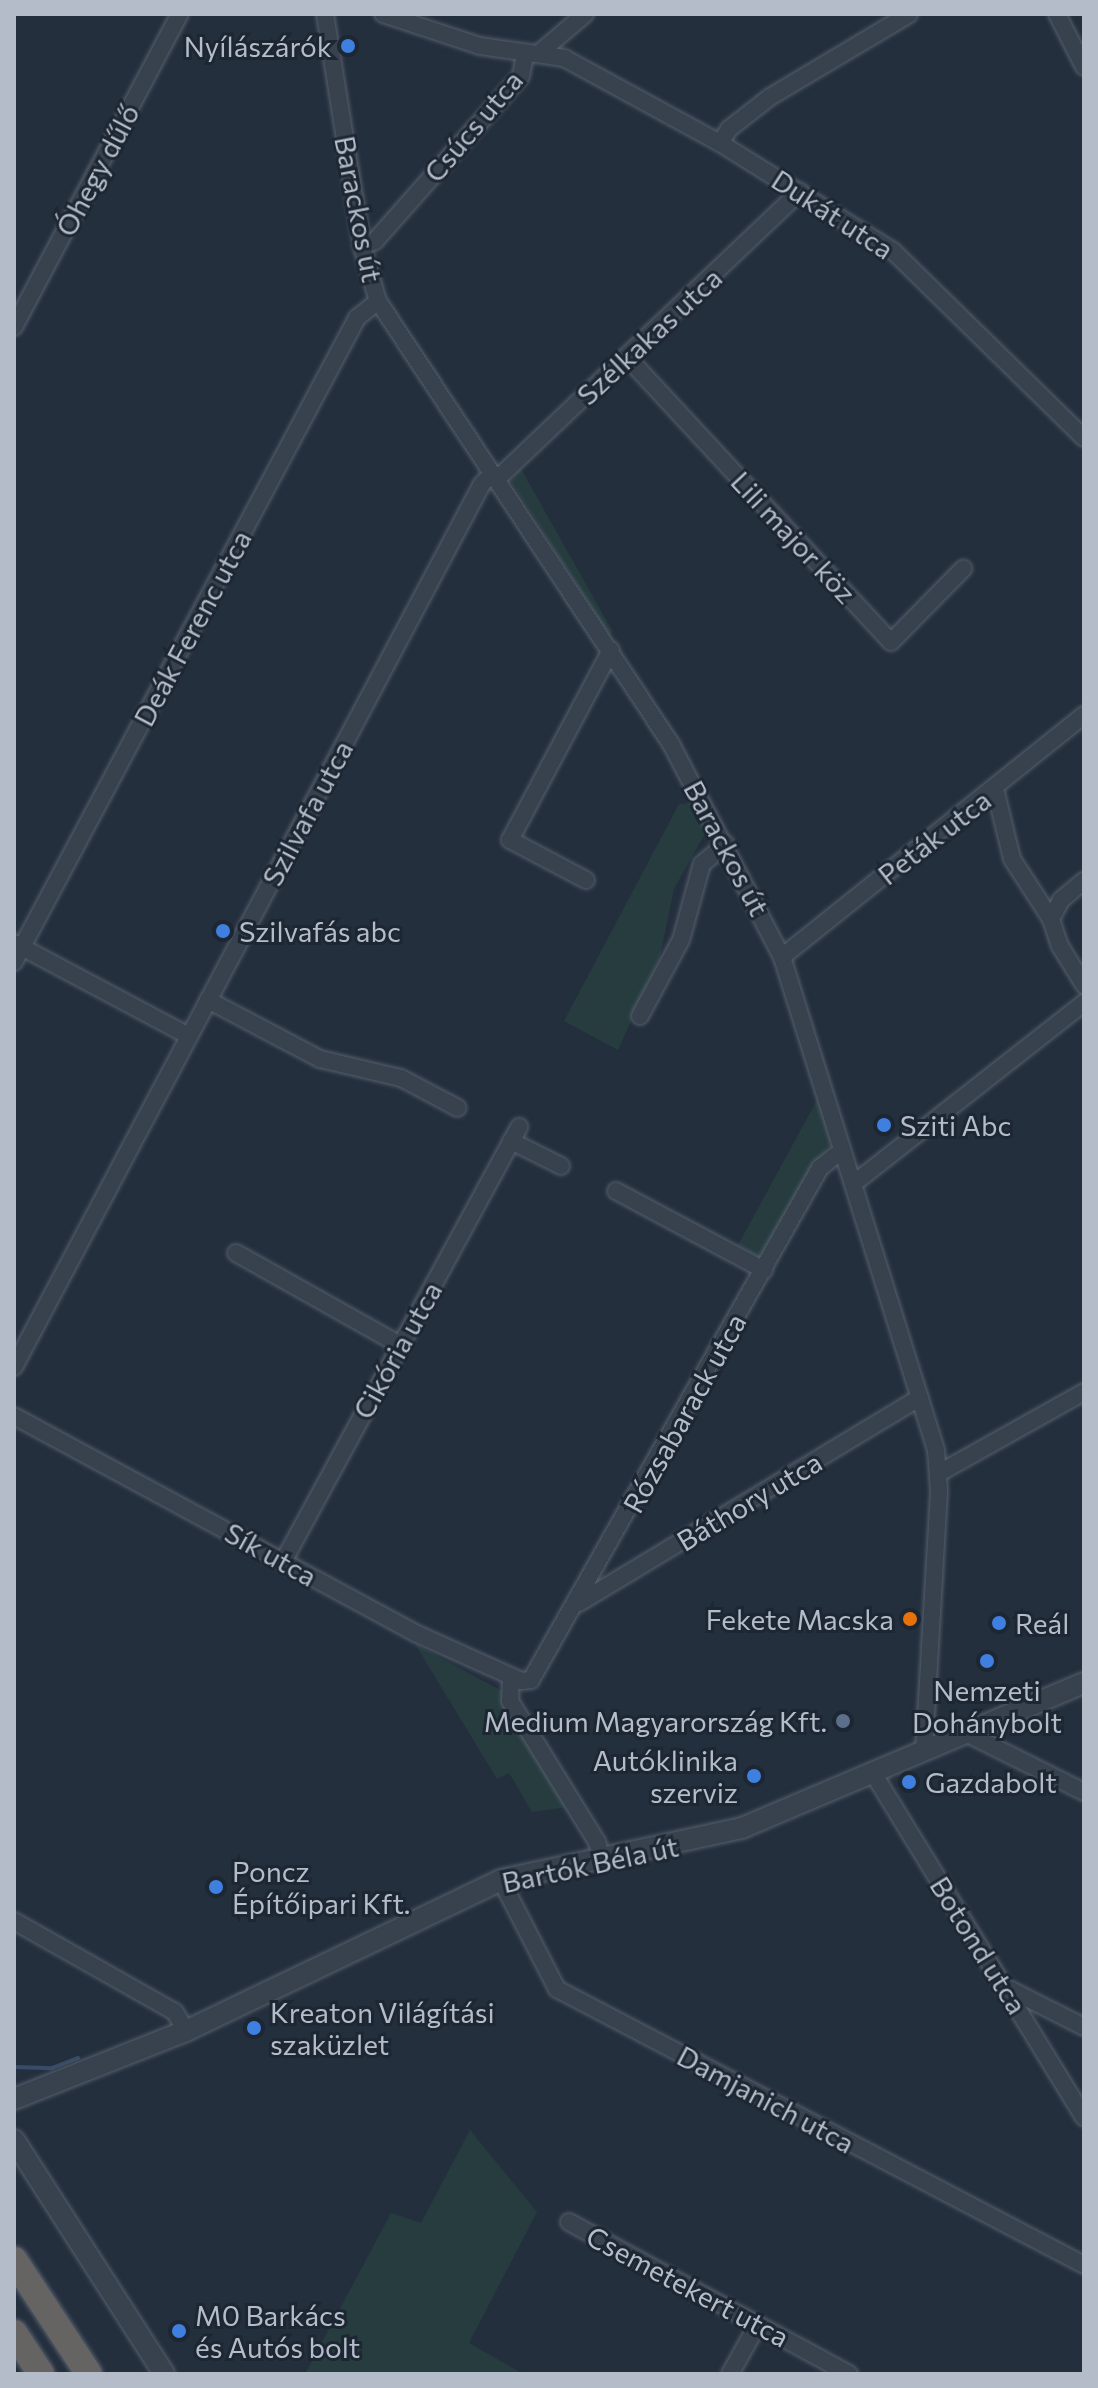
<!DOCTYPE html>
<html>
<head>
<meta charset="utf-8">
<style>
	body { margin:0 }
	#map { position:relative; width:1098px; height:2388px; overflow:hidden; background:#242f3e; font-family:Commissioner,sans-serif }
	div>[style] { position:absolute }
	.green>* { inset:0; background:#263c3f }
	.stream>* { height:4px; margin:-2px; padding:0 2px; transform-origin:2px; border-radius:2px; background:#394c67 }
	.roads { filter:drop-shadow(0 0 2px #565f6c) drop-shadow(0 0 2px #565f6c) }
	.minor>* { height:16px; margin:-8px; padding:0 8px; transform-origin:8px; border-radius:8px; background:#38414e }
	.tertiary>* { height:20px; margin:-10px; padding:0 10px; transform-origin:10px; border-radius:10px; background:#38414e }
	.trunk>* { height:26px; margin:-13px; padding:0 13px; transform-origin:13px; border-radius:13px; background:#656462 }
	.dots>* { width:22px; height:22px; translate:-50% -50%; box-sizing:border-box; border:4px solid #1d2633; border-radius:50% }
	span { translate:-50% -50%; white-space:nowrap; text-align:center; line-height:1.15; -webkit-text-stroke:6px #1d2633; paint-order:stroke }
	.poi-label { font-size:28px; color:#b4bcc9 }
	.right { translate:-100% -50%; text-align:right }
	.left { translate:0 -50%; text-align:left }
	.street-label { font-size:28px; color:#b4bcc9 }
	.frame { position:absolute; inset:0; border:16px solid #b4bcc9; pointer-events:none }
</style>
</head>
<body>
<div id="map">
	<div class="green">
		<i style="clip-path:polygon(521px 469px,613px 632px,609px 635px,510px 480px)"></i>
		<i style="clip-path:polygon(691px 803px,706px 832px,674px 889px,660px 957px,618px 1050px,564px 1021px,679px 804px)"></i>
		<i style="clip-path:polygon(818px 1098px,831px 1142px,764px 1260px,738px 1245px)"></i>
		<i style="clip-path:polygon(415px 1644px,502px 1691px,504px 1703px,568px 1807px,532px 1812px,509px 1773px,497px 1779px)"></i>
		<i style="clip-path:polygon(470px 2130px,537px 2212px,469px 2343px,523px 2374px,305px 2374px,391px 2213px,421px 2223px)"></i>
	</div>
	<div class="stream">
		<i style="left:14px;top:2067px;width:38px;rotate:2deg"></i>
		<i style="left:52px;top:2068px;width:28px;rotate:-21deg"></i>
	</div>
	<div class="roads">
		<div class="minor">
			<i style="left:325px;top:14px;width:235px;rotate:80.9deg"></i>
			<i style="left:362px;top:246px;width:57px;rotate:73.8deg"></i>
			<i style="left:378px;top:301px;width:531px;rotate:56.52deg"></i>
			<i style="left:671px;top:744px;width:240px;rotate:62.5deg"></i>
			<i style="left:782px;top:957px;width:516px;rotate:72.65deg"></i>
			<i style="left:936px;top:1450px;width:41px;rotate:85.8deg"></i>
			<i style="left:939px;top:1491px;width:261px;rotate:93.3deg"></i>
			<i style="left:383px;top:14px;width:102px;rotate:18.3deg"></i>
			<i style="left:480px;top:46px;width:85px;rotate:8.1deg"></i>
			<i style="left:564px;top:58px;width:178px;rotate:28.6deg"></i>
			<i style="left:720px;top:143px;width:204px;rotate:32deg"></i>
			<i style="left:893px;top:251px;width:267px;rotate:44.4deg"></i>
			<i style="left:1057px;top:14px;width:59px;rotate:63deg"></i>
			<i style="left:538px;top:54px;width:62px;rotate:-40.4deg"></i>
			<i style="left:720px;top:143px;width:17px;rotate:-57deg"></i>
			<i style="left:729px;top:129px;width:52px;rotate:-38deg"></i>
			<i style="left:770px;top:97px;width:162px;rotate:-30.8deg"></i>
			<i style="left:362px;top:246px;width:14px;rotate:-21deg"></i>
			<i style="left:375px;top:241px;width:220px;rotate:-48.5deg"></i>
			<i style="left:521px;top:76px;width:21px;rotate:-79deg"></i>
			<i style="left:14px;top:327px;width:354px;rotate:-62.1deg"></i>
			<i style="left:627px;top:357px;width:388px;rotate:47.2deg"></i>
			<i style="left:891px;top:642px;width:103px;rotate:-45.4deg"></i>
			<i style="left:496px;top:480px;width:419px;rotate:-43.5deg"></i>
			<i style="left:995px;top:789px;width:72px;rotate:76.3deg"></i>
			<i style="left:1012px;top:859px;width:72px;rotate:57deg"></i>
			<i style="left:1051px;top:919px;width:28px;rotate:72deg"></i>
			<i style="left:1060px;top:946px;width:46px;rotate:58.4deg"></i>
			<i style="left:586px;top:880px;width:86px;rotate:-152.2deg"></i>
			<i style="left:510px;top:840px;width:215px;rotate:-62deg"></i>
			<i style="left:1051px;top:919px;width:21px;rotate:-62deg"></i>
			<i style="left:1061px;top:900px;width:30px;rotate:-40deg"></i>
			<i style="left:14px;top:943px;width:198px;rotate:28deg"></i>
			<i style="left:782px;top:957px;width:387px;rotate:-38.7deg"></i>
			<i style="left:14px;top:962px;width:730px;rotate:-61.96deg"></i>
			<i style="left:357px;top:318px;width:27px;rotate:-39deg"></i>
			<i style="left:208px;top:1000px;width:127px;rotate:27.8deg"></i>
			<i style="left:320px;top:1059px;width:83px;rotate:13.2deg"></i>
			<i style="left:401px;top:1078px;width:64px;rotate:27.8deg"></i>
			<i style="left:640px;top:1016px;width:86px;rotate:-61.7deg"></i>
			<i style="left:681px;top:940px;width:79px;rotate:-74.6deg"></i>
			<i style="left:702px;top:864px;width:31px;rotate:-40deg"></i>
			<i style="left:511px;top:1141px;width:56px;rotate:26.6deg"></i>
			<i style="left:853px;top:1184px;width:293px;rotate:-38.1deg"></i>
			<i style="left:616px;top:1191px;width:168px;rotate:28.1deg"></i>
			<i style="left:236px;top:1253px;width:188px;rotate:29.3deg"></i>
			<i style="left:14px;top:1367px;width:999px;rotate:-62.08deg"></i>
			<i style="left:482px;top:484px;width:14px;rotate:-45deg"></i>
			<i style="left:14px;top:1416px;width:456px;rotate:28.4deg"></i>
			<i style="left:415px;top:1633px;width:117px;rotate:24.2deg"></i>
			<i style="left:522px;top:1681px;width:9px;rotate:-6deg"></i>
			<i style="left:531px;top:1680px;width:588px;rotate:-60.56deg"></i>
			<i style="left:820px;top:1168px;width:28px;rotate:-39deg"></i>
			<i style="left:939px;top:1473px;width:166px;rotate:-29.2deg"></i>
			<i style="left:284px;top:1560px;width:493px;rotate:-61.5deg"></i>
			<i style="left:579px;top:1603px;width:398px;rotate:-31.1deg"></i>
			<i style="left:511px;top:1677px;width:24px;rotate:92deg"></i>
			<i style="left:510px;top:1701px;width:166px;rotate:58.3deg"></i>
			<i style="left:597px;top:1842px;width:17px;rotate:73deg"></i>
			<i style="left:968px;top:1734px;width:130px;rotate:26.6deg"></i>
			<i style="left:873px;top:1773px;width:404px;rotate:58.5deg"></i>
			<i style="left:501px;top:1880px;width:123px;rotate:62.8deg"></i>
			<i style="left:557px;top:1989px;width:595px;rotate:27.64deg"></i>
			<i style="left:14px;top:1921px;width:185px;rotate:29.5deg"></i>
			<i style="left:175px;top:2012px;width:22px;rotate:60deg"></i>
			<i style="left:1007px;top:1988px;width:86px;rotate:26.9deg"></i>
			<i style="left:569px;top:2222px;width:319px;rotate:28.5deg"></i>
			<i style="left:730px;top:2374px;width:57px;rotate:-60.8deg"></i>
		</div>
		<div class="tertiary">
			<i style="left:14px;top:2099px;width:185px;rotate:-21.6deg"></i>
			<i style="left:186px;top:2031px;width:349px;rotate:-25.6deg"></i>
			<i style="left:501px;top:1880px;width:247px;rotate:-12.2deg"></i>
			<i style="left:742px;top:1828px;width:371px;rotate:-23deg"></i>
			<i style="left:14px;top:2140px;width:278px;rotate:57.3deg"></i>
		</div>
		<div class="trunk">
			<i style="left:14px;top:2260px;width:136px;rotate:56.7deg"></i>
			<i style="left:14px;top:2333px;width:49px;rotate:56.6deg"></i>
		</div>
	</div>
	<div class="dots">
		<i style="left:348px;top:46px;background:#3f7fe0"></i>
		<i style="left:223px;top:931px;background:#3f7fe0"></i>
		<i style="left:884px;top:1125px;background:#3f7fe0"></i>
		<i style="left:910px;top:1619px;background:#e8710a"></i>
		<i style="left:999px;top:1623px;background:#3f7fe0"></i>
		<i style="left:987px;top:1661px;background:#3f7fe0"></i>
		<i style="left:843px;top:1721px;background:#5c6f8a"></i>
		<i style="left:754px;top:1776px;background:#3f7fe0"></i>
		<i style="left:909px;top:1782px;background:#3f7fe0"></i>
		<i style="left:216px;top:1887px;background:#3f7fe0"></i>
		<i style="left:254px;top:2028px;background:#3f7fe0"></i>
		<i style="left:179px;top:2331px;background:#3f7fe0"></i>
	</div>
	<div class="poi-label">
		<span class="right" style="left:332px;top:46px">Nyílászárók</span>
		<span class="left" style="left:239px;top:931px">Szilvafás abc</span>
		<span class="left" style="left:900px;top:1125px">Sziti Abc</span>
		<span class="right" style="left:894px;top:1619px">Fekete Macska</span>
		<span class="left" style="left:1015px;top:1623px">Reál</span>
		<span style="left:987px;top:1706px">Nemzeti<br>Dohánybolt</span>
		<span class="right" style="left:827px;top:1721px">Medium Magyarország Kft.</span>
		<span class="right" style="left:738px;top:1776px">Autóklinika<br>szerviz</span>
		<span class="left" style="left:925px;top:1782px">Gazdabolt</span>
		<span class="left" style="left:232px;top:1887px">Poncz<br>Építőipari Kft.</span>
		<span class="left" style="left:270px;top:2028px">Kreaton Világítási<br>szaküzlet</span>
		<span class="left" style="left:195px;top:2331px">M0 Barkács<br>és Autós bolt</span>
	</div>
	<div class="street-label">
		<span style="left:473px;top:126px;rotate:-50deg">Csúcs utca</span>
		<span style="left:97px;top:170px;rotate:-62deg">Óhegy dűlő</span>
		<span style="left:359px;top:209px;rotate:79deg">Barackos út</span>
		<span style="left:833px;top:214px;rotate:33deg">Dukát utca</span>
		<span style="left:649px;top:336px;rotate:-43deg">Szélkakas utca</span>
		<span style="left:794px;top:537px;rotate:47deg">Lili major köz</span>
		<span style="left:192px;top:628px;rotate:-62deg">Deák Ferenc utca</span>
		<span style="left:307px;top:813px;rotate:-62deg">Szilvafa utca</span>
		<span style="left:934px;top:837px;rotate:-38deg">Peták utca</span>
		<span style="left:727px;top:848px;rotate:62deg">Barackos út</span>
		<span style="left:397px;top:1350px;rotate:-61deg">Cikória utca</span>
		<span style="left:684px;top:1413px;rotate:-61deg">Rózsabarack utca</span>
		<span style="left:749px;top:1501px;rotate:-31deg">Báthory utca</span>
		<span style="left:271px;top:1554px;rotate:29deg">Sík utca</span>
		<span style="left:590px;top:1864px;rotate:-12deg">Bartók Béla út</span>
		<span style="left:979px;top:1945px;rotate:58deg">Botond utca</span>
		<span style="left:766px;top:2099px;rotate:28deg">Damjanich utca</span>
		<span style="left:688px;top:2286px;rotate:28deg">Csemetekert utca</span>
	</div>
	<div class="frame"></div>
</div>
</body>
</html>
